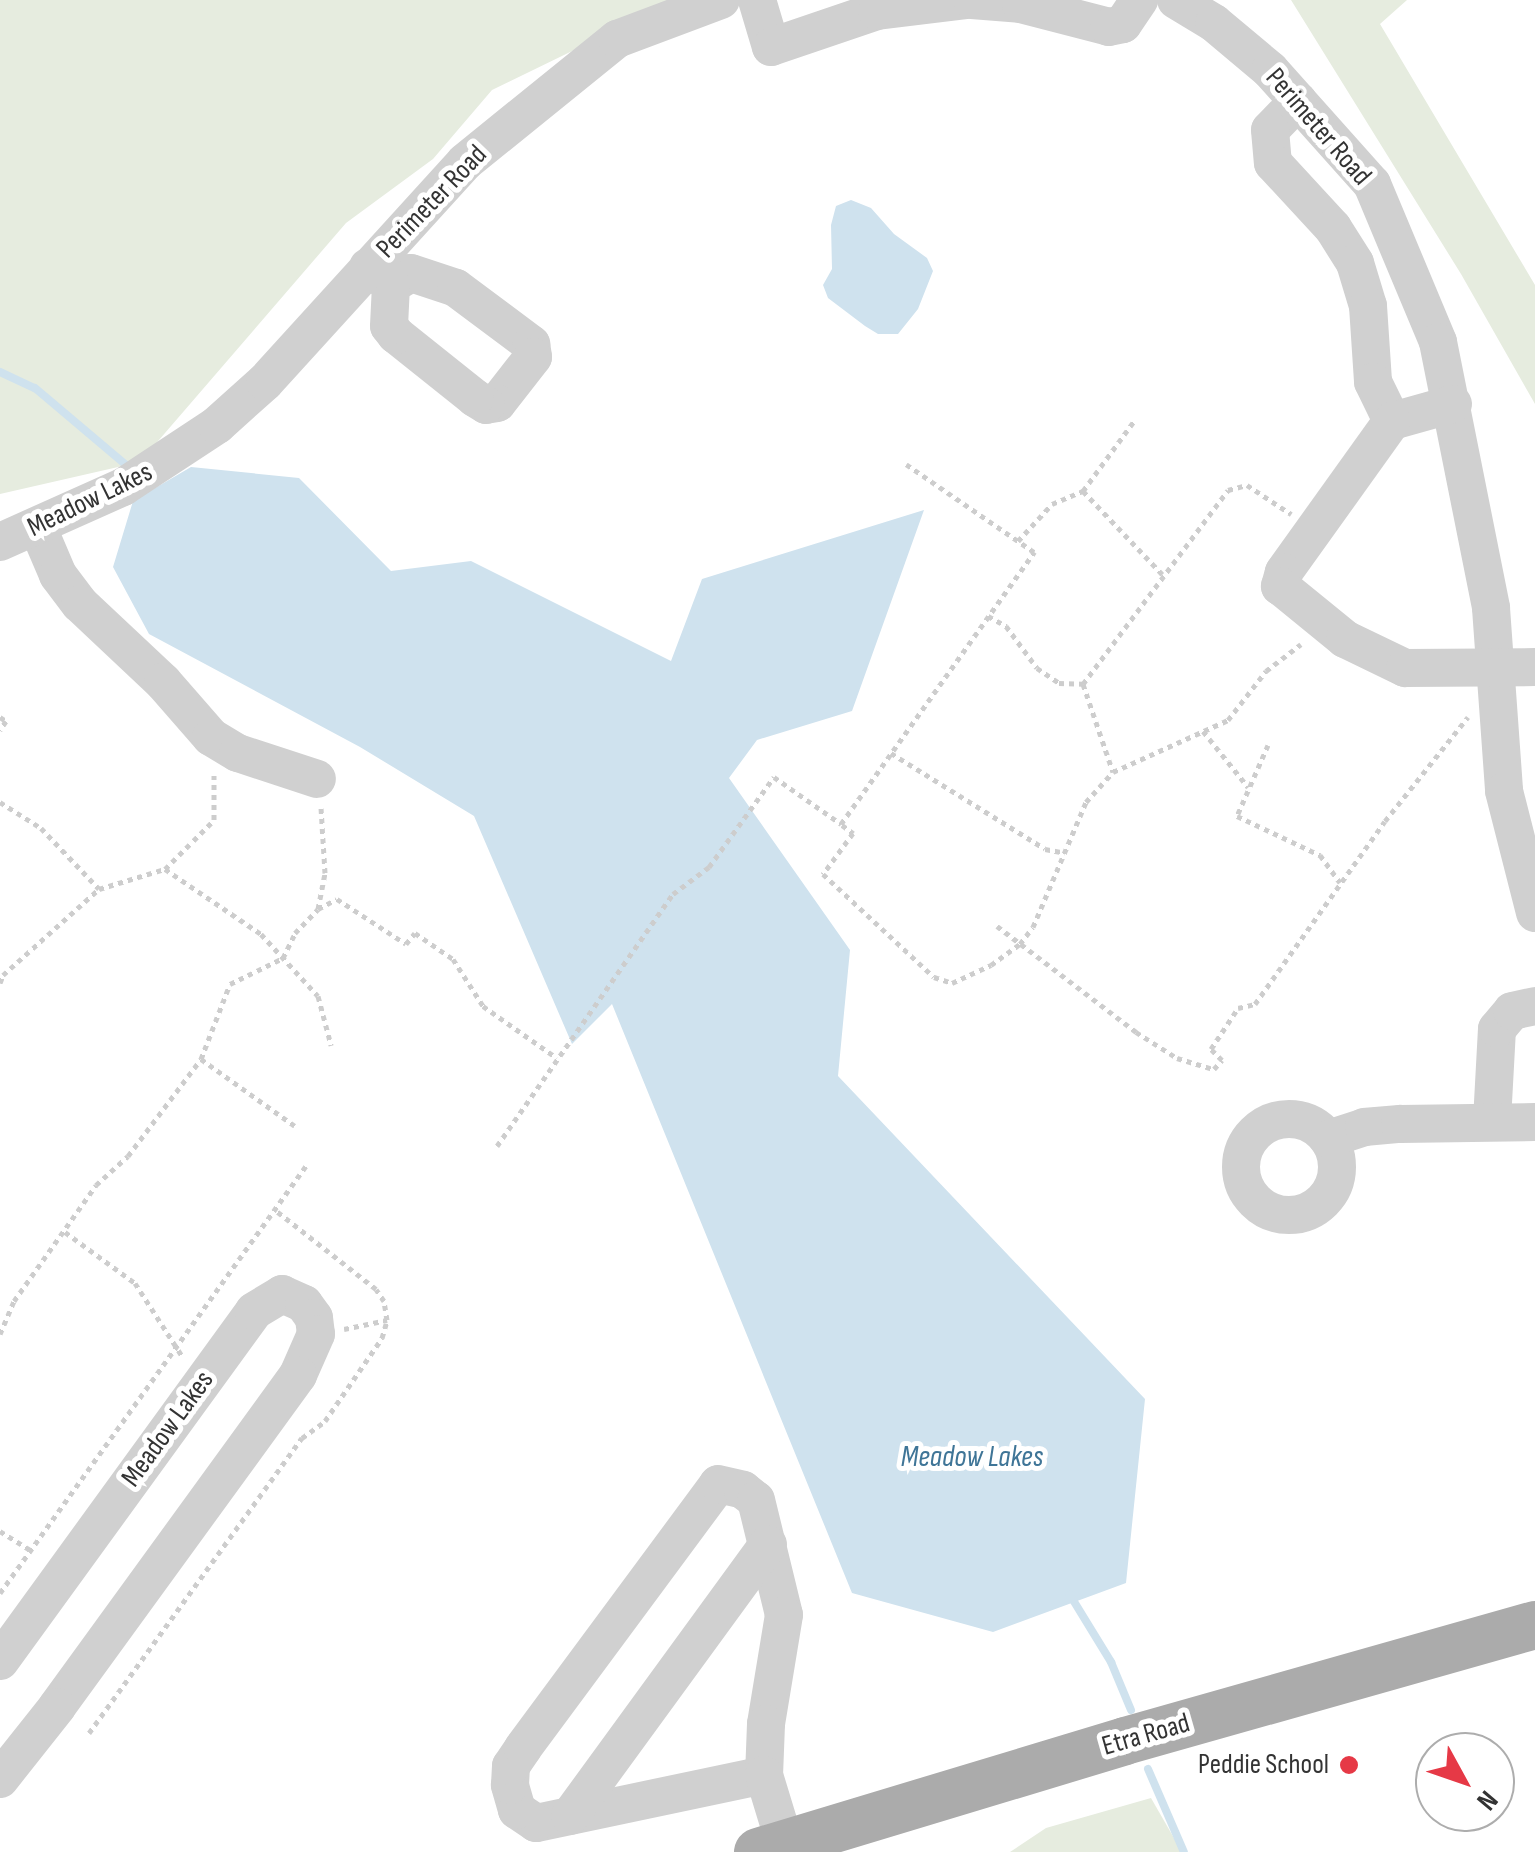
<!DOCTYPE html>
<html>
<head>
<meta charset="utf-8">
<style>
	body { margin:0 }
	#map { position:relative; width:1535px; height:1852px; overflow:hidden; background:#fff; font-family:"Sofia Sans Condensed",sans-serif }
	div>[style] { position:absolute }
	.green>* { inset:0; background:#e6ecdf }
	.water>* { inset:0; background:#cfe2ee }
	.stream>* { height:8px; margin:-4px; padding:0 4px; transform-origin:4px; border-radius:4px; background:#cfe2ee }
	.path>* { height:5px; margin-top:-2.5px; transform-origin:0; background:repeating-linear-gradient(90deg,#cdcdcd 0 5px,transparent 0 10px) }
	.minor>* { height:38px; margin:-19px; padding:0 19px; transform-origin:19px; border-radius:19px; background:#d0d0d0 }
	.minor>.ring { margin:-19px; padding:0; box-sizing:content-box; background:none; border:38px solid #d0d0d0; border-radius:50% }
	.major>* { height:48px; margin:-24px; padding:0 24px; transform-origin:24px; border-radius:24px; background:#ababab }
	.dots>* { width:28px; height:28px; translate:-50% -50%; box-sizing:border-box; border:5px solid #fff; border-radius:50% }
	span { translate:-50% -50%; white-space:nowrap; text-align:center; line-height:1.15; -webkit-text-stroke:10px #fff; paint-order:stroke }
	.street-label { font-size:28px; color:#333 }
	.poi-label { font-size:28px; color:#333 }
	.right { translate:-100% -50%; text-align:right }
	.water-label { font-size:30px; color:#3f7597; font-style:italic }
	.north { position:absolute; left:1415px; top:1732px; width:100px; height:100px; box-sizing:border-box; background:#fff; border:2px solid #adadad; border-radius:50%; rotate:130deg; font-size:28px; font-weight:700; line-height:40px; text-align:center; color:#333 }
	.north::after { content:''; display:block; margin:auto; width:35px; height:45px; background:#e63946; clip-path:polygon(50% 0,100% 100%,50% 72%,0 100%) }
</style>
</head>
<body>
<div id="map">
	<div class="green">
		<i style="clip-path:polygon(0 0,677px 0,492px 90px,433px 159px,346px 223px,140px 462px,0 494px)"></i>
		<i style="clip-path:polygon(1291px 0,1407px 0,1380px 24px,1535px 285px,1535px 404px,1461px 274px)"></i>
		<i style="clip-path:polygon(1151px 1798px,1182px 1852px,1010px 1852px,1046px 1828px)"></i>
	</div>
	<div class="water">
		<i style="clip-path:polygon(851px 200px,871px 208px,894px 234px,927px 258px,933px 271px,918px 309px,898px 334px,878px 334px,865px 326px,828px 298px,823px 285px,832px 269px,831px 225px,836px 206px)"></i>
		<i style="clip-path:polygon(191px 467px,299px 478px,391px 571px,471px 561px,671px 661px,702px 579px,924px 510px,852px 711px,757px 740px,729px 778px,850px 950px,838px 1076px,1145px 1399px,1126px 1583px,993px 1632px,852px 1593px,612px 1004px,572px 1044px,474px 816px,360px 747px,149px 634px,113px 567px,133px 501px)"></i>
	</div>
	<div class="stream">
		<i style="left:0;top:372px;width:38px;rotate:25deg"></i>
		<i style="left:35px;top:388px;width:127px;rotate:40.2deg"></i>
		<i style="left:1070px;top:1595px;width:79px;rotate:58.5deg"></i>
		<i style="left:1111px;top:1662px;width:52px;rotate:67.4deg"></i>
		<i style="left:1148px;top:1769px;width:90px;rotate:66.6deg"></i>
	</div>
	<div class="path">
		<i style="left:1083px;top:491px;width:115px;rotate:46.4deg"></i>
		<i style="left:1018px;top:541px;width:50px;rotate:-47.4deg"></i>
		<i style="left:1052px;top:504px;width:34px;rotate:-23deg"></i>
		<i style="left:1083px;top:491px;width:87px;rotate:-53.9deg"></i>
		<i style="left:988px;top:616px;width:21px;rotate:29deg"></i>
		<i style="left:1006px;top:626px;width:52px;rotate:53.6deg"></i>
		<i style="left:1037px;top:668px;width:27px;rotate:34deg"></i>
		<i style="left:1059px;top:683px;width:24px;rotate:2deg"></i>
		<i style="left:1083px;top:684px;width:93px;rotate:71.2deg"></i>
		<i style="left:1083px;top:684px;width:242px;rotate:-53.2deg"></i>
		<i style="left:1228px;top:490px;width:20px;rotate:-15deg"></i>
		<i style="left:1247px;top:485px;width:53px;rotate:33.4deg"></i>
		<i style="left:0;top:717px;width:7px;rotate:34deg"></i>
		<i style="left:6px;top:721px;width:11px;rotate:124deg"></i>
		<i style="left:1203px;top:731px;width:72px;rotate:51.2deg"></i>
		<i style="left:1268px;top:745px;width:77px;rotate:113.6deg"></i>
		<i style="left:1237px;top:816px;width:92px;rotate:25.2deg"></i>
		<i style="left:1320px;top:855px;width:34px;rotate:54deg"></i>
		<i style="left:891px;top:753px;width:181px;rotate:31.9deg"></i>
		<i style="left:1045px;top:849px;width:20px;rotate:11deg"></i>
		<i style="left:0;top:802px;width:49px;rotate:32.4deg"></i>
		<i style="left:41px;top:828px;width:84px;rotate:46.4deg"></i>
		<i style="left:842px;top:825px;width:14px;rotate:36deg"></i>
		<i style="left:853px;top:833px;width:51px;rotate:126.2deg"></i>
		<i style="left:823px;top:874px;width:151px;rotate:42.9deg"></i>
		<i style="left:934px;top:977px;width:19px;rotate:18deg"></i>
		<i style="left:952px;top:983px;width:43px;rotate:-24.8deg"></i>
		<i style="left:991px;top:965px;width:36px;rotate:-36deg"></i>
		<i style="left:1020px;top:944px;width:21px;rotate:-53deg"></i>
		<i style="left:1033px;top:927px;width:136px;rotate:-67deg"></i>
		<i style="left:1086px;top:802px;width:40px;rotate:-48deg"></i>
		<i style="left:1113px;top:772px;width:126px;rotate:-24.3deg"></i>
		<i style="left:1228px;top:720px;width:62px;rotate:-52.2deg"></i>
		<i style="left:1266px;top:671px;width:44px;rotate:-37.6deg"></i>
		<i style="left:165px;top:869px;width:116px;rotate:34.1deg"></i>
		<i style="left:261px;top:934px;width:84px;rotate:47.4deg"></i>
		<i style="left:318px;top:996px;width:51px;rotate:75.1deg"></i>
		<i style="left:318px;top:909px;width:37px;rotate:-79deg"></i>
		<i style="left:325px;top:873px;width:65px;rotate:-93.5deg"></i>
		<i style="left:997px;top:926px;width:175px;rotate:37.3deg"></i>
		<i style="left:1136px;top:1032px;width:49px;rotate:32.4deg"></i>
		<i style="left:1177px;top:1058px;width:39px;rotate:17deg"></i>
		<i style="left:1214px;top:1069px;width:12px;rotate:-48deg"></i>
		<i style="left:1222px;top:1060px;width:16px;rotate:-135deg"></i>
		<i style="left:1211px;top:1049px;width:49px;rotate:-56.6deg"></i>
		<i style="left:1238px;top:1008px;width:17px;rotate:-13deg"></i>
		<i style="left:1255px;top:1004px;width:224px;rotate:-54.6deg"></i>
		<i style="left:1385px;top:821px;width:133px;rotate:-51.4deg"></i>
		<i style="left:0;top:983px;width:9px;rotate:-69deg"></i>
		<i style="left:3px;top:975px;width:129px;rotate:-41.9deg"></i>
		<i style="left:99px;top:889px;width:69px;rotate:-16.9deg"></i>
		<i style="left:165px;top:869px;width:69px;rotate:-45deg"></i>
		<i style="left:214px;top:820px;width:45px;rotate:-90deg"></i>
		<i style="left:201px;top:1059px;width:115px;rotate:35.5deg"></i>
		<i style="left:497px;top:1146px;width:307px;rotate:-55.1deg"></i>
		<i style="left:673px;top:894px;width:45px;rotate:-36.9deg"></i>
		<i style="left:709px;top:867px;width:111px;rotate:-54.2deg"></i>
		<i style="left:774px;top:777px;width:82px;rotate:35deg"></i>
		<i style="left:841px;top:824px;width:334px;rotate:-54.6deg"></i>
		<i style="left:1034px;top:552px;width:155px;rotate:-145.5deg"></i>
		<i style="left:65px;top:1232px;width:87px;rotate:36.1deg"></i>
		<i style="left:135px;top:1283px;width:87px;rotate:57.2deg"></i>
		<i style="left:344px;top:1329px;width:44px;rotate:-11.8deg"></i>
		<i style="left:0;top:1334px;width:36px;rotate:-67deg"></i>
		<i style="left:14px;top:1301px;width:142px;rotate:-54.7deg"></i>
		<i style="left:96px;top:1185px;width:43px;rotate:-42.2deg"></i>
		<i style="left:128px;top:1156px;width:121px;rotate:-53deg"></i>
		<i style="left:201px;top:1059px;width:80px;rotate:-68.9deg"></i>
		<i style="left:230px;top:984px;width:59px;rotate:-26.1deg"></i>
		<i style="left:283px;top:958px;width:28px;rotate:-64deg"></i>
		<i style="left:295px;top:933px;width:33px;rotate:-46deg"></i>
		<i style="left:318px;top:909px;width:21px;rotate:-28deg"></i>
		<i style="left:337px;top:899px;width:82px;rotate:33.1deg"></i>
		<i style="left:406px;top:944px;width:14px;rotate:-51deg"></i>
		<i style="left:415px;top:933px;width:46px;rotate:34.4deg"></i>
		<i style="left:453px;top:959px;width:56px;rotate:57.4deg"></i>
		<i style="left:483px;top:1006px;width:90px;rotate:35.1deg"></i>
		<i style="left:0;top:1531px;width:36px;rotate:32deg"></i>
		<i style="left:0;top:1593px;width:529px;rotate:-54.39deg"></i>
		<i style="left:89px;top:1733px;width:364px;rotate:-54.2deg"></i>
		<i style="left:302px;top:1438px;width:29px;rotate:-36deg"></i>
		<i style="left:325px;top:1421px;width:101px;rotate:-55.5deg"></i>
		<i style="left:382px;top:1338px;width:19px;rotate:-74deg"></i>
		<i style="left:387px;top:1320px;width:19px;rotate:-99deg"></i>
		<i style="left:384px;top:1301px;width:14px;rotate:-124deg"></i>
		<i style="left:376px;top:1289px;width:130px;rotate:-141.9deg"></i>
	</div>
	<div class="minor">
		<i style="left:757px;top:0;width:49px;rotate:73.4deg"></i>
		<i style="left:771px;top:47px;width:112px;rotate:-18.8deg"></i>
		<i style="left:877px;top:11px;width:91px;rotate:-7deg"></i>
		<i style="left:972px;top:0;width:49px;rotate:4.7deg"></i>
		<i style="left:1021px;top:4px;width:91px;rotate:14.6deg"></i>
		<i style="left:1109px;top:27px;width:14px;rotate:-12deg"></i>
		<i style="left:1123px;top:24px;width:29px;rotate:-56deg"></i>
		<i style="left:1176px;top:0;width:44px;rotate:31.2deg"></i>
		<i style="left:1214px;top:23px;width:73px;rotate:40deg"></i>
		<i style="left:1270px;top:70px;width:153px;rotate:48.2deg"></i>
		<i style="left:1372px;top:184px;width:171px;rotate:67.3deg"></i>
		<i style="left:1438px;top:342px;width:271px;rotate:78.7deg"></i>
		<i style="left:1491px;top:608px;width:183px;rotate:85.9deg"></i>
		<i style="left:1504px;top:791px;width:126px;rotate:75.7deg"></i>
		<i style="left:1298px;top:101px;width:40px;rotate:134deg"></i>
		<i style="left:1270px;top:130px;width:33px;rotate:85deg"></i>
		<i style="left:1273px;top:163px;width:88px;rotate:47.3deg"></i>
		<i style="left:1333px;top:228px;width:41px;rotate:57.8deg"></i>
		<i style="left:1355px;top:263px;width:45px;rotate:73.2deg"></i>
		<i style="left:1368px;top:306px;width:76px;rotate:86.2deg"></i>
		<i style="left:1373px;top:382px;width:43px;rotate:64deg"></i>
		<i style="left:368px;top:267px;width:29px;rotate:38deg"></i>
		<i style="left:391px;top:285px;width:23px;rotate:-31deg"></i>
		<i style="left:411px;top:273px;width:47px;rotate:18.4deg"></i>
		<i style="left:456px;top:288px;width:94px;rotate:36.7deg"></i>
		<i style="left:531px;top:344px;width:13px;rotate:81deg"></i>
		<i style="left:533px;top:357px;width:58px;rotate:128deg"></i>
		<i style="left:497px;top:403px;width:11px;rotate:170deg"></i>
		<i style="left:486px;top:405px;width:13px;rotate:-148deg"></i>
		<i style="left:475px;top:398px;width:101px;rotate:-141.4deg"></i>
		<i style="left:396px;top:335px;width:11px;rotate:-128deg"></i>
		<i style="left:389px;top:326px;width:41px;rotate:-87.2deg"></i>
		<i style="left:1453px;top:404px;width:63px;rotate:164.4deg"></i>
		<i style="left:1392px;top:421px;width:186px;rotate:125.6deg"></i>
		<i style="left:1284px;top:572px;width:15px;rotate:106deg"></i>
		<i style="left:1280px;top:586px;width:84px;rotate:39.2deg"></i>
		<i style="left:1345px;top:639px;width:67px;rotate:25.8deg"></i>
		<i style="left:1405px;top:668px;width:130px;rotate:-0.4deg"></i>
		<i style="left:38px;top:528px;width:51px;rotate:66.9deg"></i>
		<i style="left:58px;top:575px;width:36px;rotate:53deg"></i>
		<i style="left:80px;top:604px;width:114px;rotate:43.2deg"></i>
		<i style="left:163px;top:682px;width:73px;rotate:48.9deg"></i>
		<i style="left:211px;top:737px;width:31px;rotate:31deg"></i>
		<i style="left:238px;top:753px;width:83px;rotate:18.2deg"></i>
		<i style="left:0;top:542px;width:135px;rotate:-24.1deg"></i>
		<i style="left:123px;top:487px;width:113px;rotate:-33.4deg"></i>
		<i style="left:217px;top:425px;width:64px;rotate:-41.9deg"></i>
		<i style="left:265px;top:382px;width:297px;rotate:-47.7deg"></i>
		<i style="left:465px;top:162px;width:196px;rotate:-39deg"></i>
		<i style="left:617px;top:39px;width:111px;rotate:-20.6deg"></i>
		<i class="ring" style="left:1241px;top:1119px;width:58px;height:58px"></i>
		<i style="left:1492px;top:1121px;width:92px;rotate:-86.9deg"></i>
		<i style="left:1497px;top:1029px;width:23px;rotate:-50deg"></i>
		<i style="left:1512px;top:1011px;width:24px;rotate:-12deg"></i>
		<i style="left:1328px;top:1139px;width:38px;rotate:-18deg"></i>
		<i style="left:1364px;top:1127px;width:36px;rotate:-5deg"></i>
		<i style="left:1400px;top:1124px;width:135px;rotate:-0.8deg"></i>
		<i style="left:0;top:1661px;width:432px;rotate:-54deg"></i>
		<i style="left:254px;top:1311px;width:33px;rotate:-31deg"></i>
		<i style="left:282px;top:1294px;width:24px;rotate:24deg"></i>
		<i style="left:304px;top:1304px;width:17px;rotate:54deg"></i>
		<i style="left:314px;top:1318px;width:16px;rotate:83deg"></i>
		<i style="left:316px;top:1334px;width:45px;rotate:113.7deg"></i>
		<i style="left:298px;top:1375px;width:410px;rotate:126deg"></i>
		<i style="left:57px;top:1707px;width:92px;rotate:128.4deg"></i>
		<i style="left:764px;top:1775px;width:233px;rotate:168.1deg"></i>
		<i style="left:536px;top:1823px;width:23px;rotate:-146deg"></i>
		<i style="left:517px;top:1810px;width:26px;rotate:-106deg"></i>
		<i style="left:510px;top:1785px;width:19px;rotate:-87deg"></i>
		<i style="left:511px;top:1766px;width:22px;rotate:-56deg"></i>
		<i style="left:523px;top:1748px;width:328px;rotate:-53.5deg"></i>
		<i style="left:718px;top:1484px;width:26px;rotate:13deg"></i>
		<i style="left:743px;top:1490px;width:16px;rotate:38deg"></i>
		<i style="left:756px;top:1500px;width:118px;rotate:76.3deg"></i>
		<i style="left:784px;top:1615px;width:110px;rotate:99.4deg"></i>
		<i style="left:766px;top:1724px;width:51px;rotate:92.2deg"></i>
		<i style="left:764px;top:1775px;width:72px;rotate:73.1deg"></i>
		<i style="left:570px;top:1816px;width:336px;rotate:-53.9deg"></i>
	</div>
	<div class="major">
		<i style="left:758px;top:1852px;width:383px;rotate:-16.8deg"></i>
		<i style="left:1125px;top:1741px;width:426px;rotate:-15.8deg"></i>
	</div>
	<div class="dots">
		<i style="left:1349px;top:1765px;background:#e63946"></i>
	</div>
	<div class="street-label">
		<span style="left:1318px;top:127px;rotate:49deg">Perimeter Road</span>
		<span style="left:432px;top:202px;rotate:-46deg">Perimeter Road</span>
		<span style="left:90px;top:500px;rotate:-26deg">Meadow Lakes</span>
		<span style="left:168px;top:1429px;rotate:-54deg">Meadow Lakes</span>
		<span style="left:1146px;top:1735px;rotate:-16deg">Etra Road</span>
	</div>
	<div class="poi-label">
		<span class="right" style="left:1329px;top:1765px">Peddie School</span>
	</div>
	<div class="water-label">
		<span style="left:972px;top:1457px">Meadow Lakes</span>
	</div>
	<div class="north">N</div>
</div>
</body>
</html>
